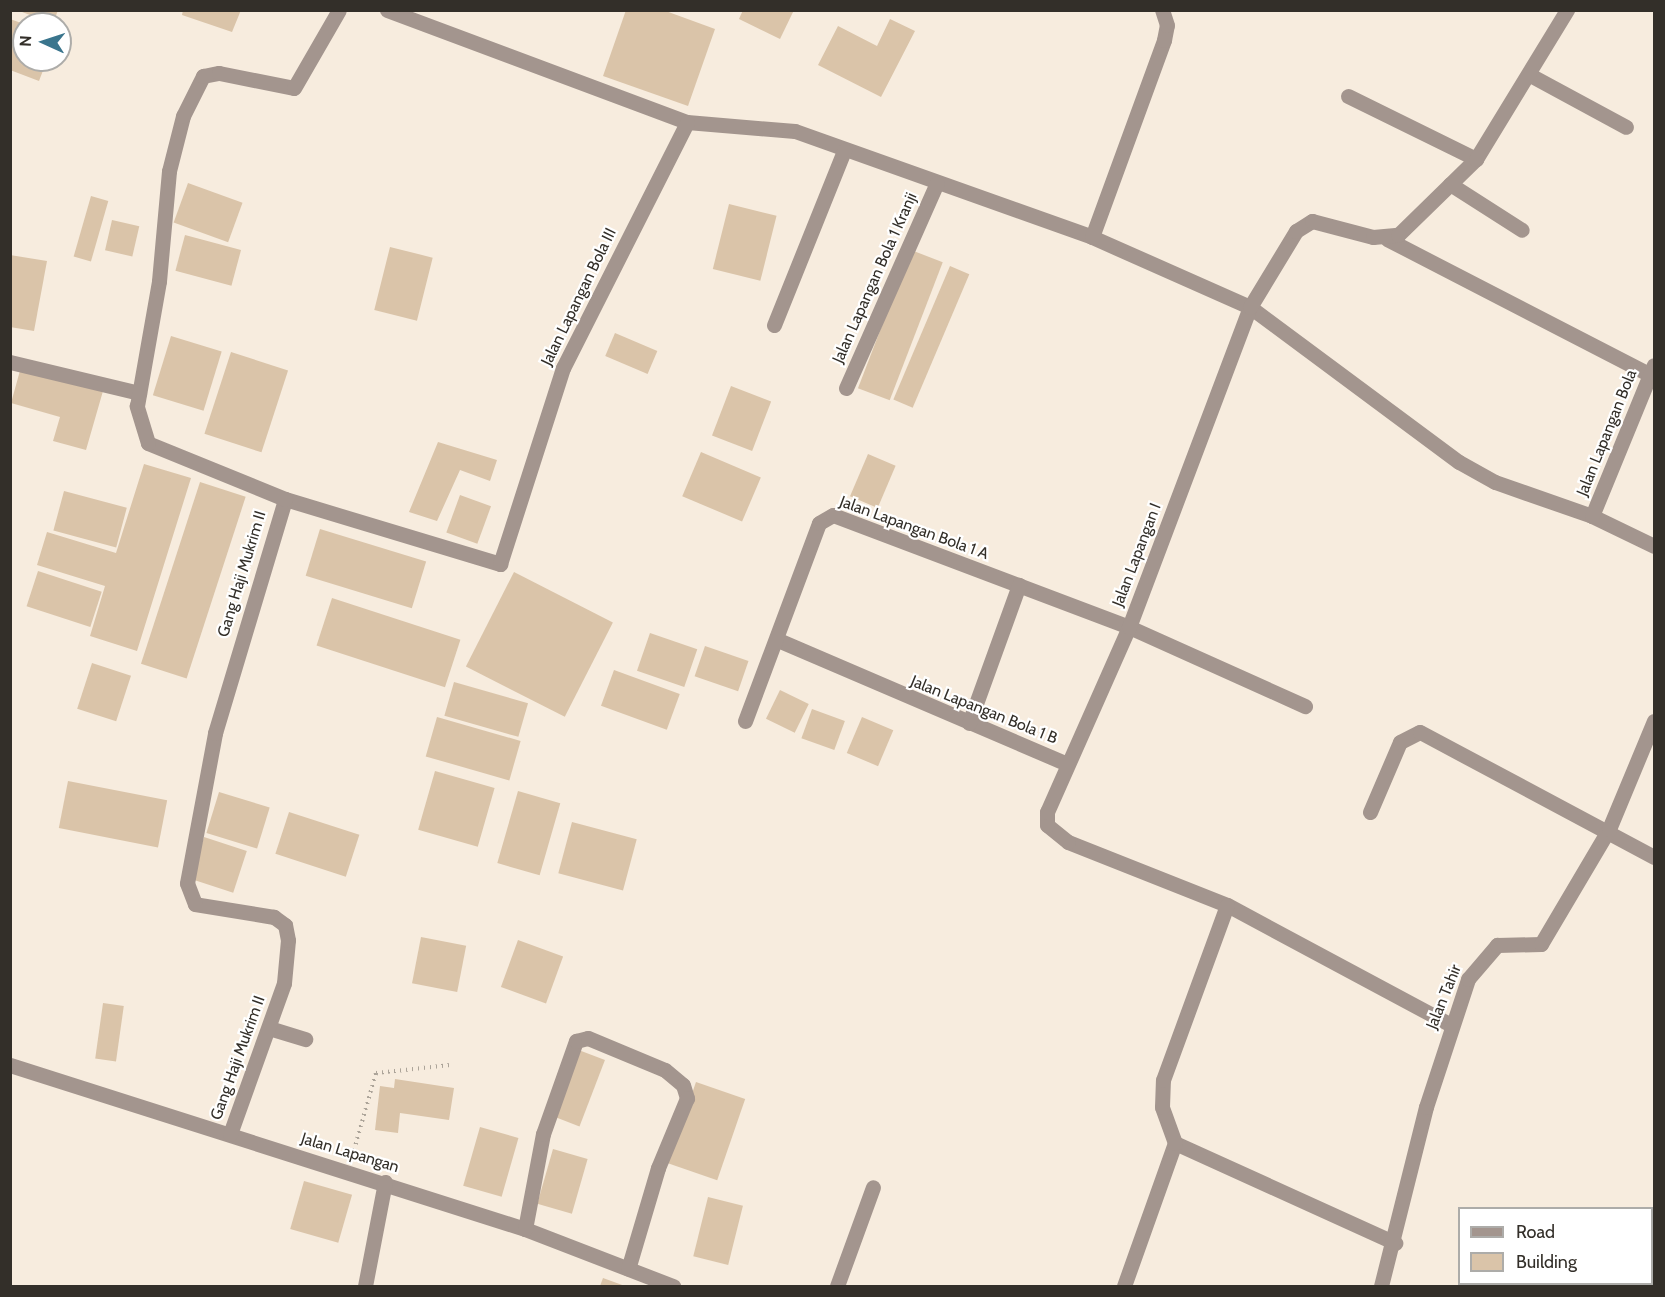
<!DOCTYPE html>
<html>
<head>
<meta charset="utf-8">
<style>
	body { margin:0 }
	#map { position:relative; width:1665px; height:1297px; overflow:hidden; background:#f7ecde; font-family:Cabin,sans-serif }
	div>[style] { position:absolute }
	.building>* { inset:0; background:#dac4a9; transform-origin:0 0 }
	.path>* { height:4px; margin-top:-2px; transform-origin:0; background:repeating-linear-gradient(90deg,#aca499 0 1.5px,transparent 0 6px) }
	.minor>* { height:15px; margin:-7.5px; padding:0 7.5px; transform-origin:7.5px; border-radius:7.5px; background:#a3958e }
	span { translate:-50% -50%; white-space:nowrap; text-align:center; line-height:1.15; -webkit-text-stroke:4.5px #fff; paint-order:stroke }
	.street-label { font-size:16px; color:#332f29 }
	.frame { position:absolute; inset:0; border:12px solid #332f29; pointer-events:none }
	.legend { position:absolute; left:1458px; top:1207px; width:195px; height:78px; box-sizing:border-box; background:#fff; border:2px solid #adaca9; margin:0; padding:8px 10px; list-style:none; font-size:18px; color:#332f29 }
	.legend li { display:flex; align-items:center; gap:12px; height:30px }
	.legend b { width:30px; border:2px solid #adaca9 }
	.north { position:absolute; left:12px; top:12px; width:60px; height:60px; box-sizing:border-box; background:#fff; border:2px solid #adaca9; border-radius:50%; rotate:273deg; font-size:16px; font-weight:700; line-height:24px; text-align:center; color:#332f29 }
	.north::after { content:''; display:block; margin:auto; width:21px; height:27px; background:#3a758d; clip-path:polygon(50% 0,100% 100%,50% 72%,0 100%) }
</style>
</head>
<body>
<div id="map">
	<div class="building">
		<i style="clip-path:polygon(17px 10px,58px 10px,53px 24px)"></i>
		<i style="clip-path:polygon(183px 10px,241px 10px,232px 32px,182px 15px)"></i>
		<i style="clip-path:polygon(626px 10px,663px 10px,715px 29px,688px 106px,603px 76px)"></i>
		<i style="clip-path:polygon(743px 10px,794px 10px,780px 39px,739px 19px)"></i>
		<i style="clip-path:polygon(10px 19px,24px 24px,24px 60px,47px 60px,39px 81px,10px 70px)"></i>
		<i style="clip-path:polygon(890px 19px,915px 31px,881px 97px,818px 65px,838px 26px,877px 46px)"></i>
		<i style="left:188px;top:183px;width:58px;height:42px;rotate:20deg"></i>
		<i style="left:91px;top:196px;width:18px;height:63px;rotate:16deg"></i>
		<i style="left:729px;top:204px;width:49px;height:67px;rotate:14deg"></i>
		<i style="left:112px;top:220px;width:28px;height:31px;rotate:13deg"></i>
		<i style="left:185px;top:235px;width:58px;height:37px;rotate:15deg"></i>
		<i style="left:390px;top:247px;width:44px;height:65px;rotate:14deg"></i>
		<i style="left:911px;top:250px;width:34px;height:148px;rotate:21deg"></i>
		<i style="clip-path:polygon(10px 255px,47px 261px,34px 331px,10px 327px)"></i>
		<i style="left:950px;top:266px;width:21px;height:145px;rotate:23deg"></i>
		<i style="left:615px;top:333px;width:46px;height:25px;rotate:23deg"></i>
		<i style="left:171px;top:336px;width:53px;height:62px;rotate:17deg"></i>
		<i style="left:231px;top:352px;width:60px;height:86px;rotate:18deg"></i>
		<i style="clip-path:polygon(21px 367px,103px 391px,86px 450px,53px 441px,60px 417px,11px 403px)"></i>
		<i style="left:731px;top:386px;width:43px;height:53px;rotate:21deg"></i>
		<i style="clip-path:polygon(438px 442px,497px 460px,490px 481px,460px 470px,437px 521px,409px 512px)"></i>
		<i style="left:701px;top:452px;width:65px;height:48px;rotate:23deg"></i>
		<i style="left:868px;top:454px;width:30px;height:46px;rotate:23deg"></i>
		<i style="clip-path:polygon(144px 464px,191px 478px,137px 651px,90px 636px,105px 586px,37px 565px,47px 532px,116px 553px)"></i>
		<i style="left:200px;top:482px;width:48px;height:191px;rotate:18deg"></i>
		<i style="left:64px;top:491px;width:65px;height:41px;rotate:15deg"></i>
		<i style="left:460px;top:495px;width:33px;height:40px;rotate:20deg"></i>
		<i style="left:320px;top:529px;width:111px;height:49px;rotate:17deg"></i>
		<i style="left:38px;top:571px;width:67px;height:37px;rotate:18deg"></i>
		<i style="left:514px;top:572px;width:111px;height:106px;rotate:27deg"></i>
		<i style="left:332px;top:598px;width:135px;height:50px;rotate:18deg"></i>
		<i style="left:650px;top:633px;width:50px;height:40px;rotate:19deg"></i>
		<i style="left:705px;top:646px;width:46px;height:32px;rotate:19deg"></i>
		<i style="left:92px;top:663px;width:41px;height:48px;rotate:18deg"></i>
		<i style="left:614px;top:670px;width:70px;height:38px;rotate:20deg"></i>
		<i style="left:454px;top:682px;width:77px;height:35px;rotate:16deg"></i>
		<i style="left:780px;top:690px;width:32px;height:32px;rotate:26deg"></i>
		<i style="left:812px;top:709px;width:35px;height:31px;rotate:20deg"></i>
		<i style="left:437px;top:717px;width:87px;height:41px;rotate:16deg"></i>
		<i style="left:862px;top:717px;width:34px;height:39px;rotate:23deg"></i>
		<i style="left:435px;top:771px;width:62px;height:61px;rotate:16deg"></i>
		<i style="left:68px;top:781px;width:101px;height:48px;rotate:11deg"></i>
		<i style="left:518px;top:791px;width:44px;height:75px;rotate:16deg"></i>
		<i style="left:219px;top:792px;width:53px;height:43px;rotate:17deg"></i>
		<i style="left:289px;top:812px;width:74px;height:44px;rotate:18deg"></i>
		<i style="left:572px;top:822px;width:67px;height:53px;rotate:15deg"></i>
		<i style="left:204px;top:837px;width:45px;height:44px;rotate:18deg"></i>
		<i style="left:421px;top:937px;width:46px;height:47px;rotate:11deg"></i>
		<i style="left:518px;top:940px;width:48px;height:50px;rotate:20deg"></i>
		<i style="left:103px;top:1003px;width:21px;height:56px;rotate:8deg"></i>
		<i style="left:576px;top:1049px;width:31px;height:71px;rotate:21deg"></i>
		<i style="clip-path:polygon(395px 1079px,454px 1088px,449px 1120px,400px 1113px,398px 1133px,375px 1130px,380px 1086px,394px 1088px)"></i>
		<i style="left:696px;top:1082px;width:52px;height:86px;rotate:19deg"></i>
		<i style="left:480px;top:1127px;width:40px;height:61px;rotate:16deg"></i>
		<i style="left:553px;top:1149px;width:36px;height:57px;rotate:16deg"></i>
		<i style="left:304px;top:1181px;width:50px;height:50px;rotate:16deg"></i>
		<i style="left:708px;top:1197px;width:36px;height:61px;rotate:14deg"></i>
		<i style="clip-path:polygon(603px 1278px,625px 1286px,600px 1286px)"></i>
	</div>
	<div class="path">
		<i style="left:354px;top:1150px;width:80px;rotate:-74.1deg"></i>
		<i style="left:376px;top:1073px;width:75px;rotate:-6.1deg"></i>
	</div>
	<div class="minor">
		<i style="left:387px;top:10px;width:320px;rotate:20.5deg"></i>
		<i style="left:687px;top:122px;width:108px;rotate:4.8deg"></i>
		<i style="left:795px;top:131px;width:315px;rotate:19.6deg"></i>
		<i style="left:1092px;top:237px;width:173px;rotate:23.9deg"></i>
		<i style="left:1250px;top:307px;width:260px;rotate:36.6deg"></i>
		<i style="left:1459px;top:462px;width:41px;rotate:29.1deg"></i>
		<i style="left:1495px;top:482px;width:103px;rotate:19.3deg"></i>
		<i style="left:1592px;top:516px;width:69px;rotate:25.8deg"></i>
		<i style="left:1530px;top:75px;width:109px;rotate:28.4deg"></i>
		<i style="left:1348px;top:96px;width:143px;rotate:26.2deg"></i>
		<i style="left:1450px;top:184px;width:85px;rotate:32.6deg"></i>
		<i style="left:1092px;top:237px;width:210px;rotate:-69.9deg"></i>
		<i style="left:1164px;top:40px;width:15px;rotate:-79deg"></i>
		<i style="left:1167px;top:25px;width:16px;rotate:-108deg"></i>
		<i style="left:1387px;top:239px;width:296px;rotate:27.3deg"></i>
		<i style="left:774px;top:325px;width:188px;rotate:-68.1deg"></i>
		<i style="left:10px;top:362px;width:133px;rotate:13.5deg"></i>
		<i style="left:846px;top:388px;width:224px;rotate:-66.1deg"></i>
		<i style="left:285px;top:499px;width:225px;rotate:16.8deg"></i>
		<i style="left:500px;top:564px;width:206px;rotate:-72.2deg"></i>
		<i style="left:563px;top:368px;width:275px;rotate:-63.2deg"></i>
		<i style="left:1592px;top:516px;width:163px;rotate:-67.7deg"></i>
		<i style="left:778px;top:640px;width:315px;rotate:23.2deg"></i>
		<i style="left:745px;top:721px;width:211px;rotate:-69.5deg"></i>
		<i style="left:819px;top:523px;width:16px;rotate:-30deg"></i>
		<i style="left:833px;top:515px;width:316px;rotate:20.7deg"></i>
		<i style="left:1129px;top:627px;width:193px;rotate:24.2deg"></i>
		<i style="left:969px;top:723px;width:147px;rotate:-70.1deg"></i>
		<i style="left:1370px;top:812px;width:76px;rotate:-66.8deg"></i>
		<i style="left:1400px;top:742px;width:22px;rotate:-27deg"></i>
		<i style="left:1420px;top:732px;width:265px;rotate:28.1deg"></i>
		<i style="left:1451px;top:1025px;width:254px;rotate:-151.8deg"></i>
		<i style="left:1227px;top:905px;width:171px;rotate:-158.4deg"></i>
		<i style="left:1068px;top:842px;width:27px;rotate:-141deg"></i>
		<i style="left:1047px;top:825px;width:13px;rotate:-90deg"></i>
		<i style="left:1047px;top:812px;width:202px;rotate:-66.1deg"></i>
		<i style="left:1129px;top:627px;width:342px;rotate:-69.3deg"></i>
		<i style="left:1250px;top:307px;width:89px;rotate:-58.8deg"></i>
		<i style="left:1296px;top:231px;width:19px;rotate:-32deg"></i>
		<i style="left:1312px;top:221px;width:63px;rotate:14.7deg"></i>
		<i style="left:1373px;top:237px;width:25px;rotate:-5deg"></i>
		<i style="left:1398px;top:235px;width:109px;rotate:-44.3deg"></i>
		<i style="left:1476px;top:159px;width:175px;rotate:-58.6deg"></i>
		<i style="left:269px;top:1028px;width:38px;rotate:17deg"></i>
		<i style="left:10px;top:1065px;width:540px;rotate:17.66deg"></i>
		<i style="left:525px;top:1229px;width:159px;rotate:21.1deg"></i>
		<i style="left:230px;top:1134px;width:160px;rotate:-70.3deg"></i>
		<i style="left:284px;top:983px;width:43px;rotate:-84.7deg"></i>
		<i style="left:288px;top:940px;width:15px;rotate:-101deg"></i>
		<i style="left:285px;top:925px;width:14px;rotate:-144deg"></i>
		<i style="left:274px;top:917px;width:80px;rotate:-170.7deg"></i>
		<i style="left:195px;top:904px;width:22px;rotate:-111deg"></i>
		<i style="left:187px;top:883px;width:153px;rotate:-79.4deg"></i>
		<i style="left:215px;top:733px;width:244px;rotate:-73.3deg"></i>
		<i style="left:285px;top:499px;width:148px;rotate:-157.8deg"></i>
		<i style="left:148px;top:443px;width:39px;rotate:-107deg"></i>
		<i style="left:137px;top:406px;width:127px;rotate:-80deg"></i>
		<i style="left:159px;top:281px;width:110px;rotate:-84.8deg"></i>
		<i style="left:169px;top:171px;width:57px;rotate:-75.7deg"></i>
		<i style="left:183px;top:116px;width:45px;rotate:-63.4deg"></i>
		<i style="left:203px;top:76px;width:16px;rotate:-11deg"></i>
		<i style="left:219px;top:73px;width:76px;rotate:11.3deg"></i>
		<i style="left:294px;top:88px;width:90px;rotate:-60deg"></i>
		<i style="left:1175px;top:1143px;width:242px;rotate:24.4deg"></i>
		<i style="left:525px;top:1229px;width:97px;rotate:-79.3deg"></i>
		<i style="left:543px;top:1134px;width:99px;rotate:-70.5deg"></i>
		<i style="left:576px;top:1041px;width:12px;rotate:-14deg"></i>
		<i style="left:588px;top:1038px;width:83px;rotate:22.6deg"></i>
		<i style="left:665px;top:1070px;width:23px;rotate:40deg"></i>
		<i style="left:683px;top:1085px;width:14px;rotate:73deg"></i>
		<i style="left:687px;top:1098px;width:76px;rotate:112.5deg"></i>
		<i style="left:658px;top:1168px;width:105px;rotate:106.5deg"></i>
		<i style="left:365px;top:1286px;width:106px;rotate:-79.1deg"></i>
		<i style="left:837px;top:1286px;width:105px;rotate:-70deg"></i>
		<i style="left:1124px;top:1286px;width:152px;rotate:-70.4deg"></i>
		<i style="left:1175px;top:1143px;width:38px;rotate:-110deg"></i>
		<i style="left:1162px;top:1107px;width:27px;rotate:-88deg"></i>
		<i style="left:1163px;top:1080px;width:186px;rotate:-69.9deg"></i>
		<i style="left:1381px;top:1286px;width:185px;rotate:-75.9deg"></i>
		<i style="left:1426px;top:1107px;width:135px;rotate:-71.8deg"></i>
		<i style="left:1468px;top:979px;width:45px;rotate:-49.5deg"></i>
		<i style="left:1497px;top:945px;width:44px;rotate:-1.3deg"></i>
		<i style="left:1541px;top:944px;width:134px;rotate:-59.4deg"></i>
		<i style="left:1609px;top:829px;width:117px;rotate:-67.4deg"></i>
	</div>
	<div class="street-label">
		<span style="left:875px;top:278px;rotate:-66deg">Jalan Lapangan Bola 1 Kranji</span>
		<span style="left:579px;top:297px;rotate:-64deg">Jalan Lapangan Bola III</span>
		<span style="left:1607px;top:433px;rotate:-68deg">Jalan Lapangan Bola</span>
		<span style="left:914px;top:528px;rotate:20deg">Jalan Lapangan Bola 1 A</span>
		<span style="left:1137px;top:555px;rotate:-69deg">Jalan Lapangan I</span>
		<span style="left:242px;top:574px;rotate:-73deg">Gang Haji Mukrim II</span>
		<span style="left:984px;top:710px;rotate:22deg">Jalan Lapangan Bola 1 B</span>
		<span style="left:1444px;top:997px;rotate:-68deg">Jalan Tahir</span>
		<span style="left:238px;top:1058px;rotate:-70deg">Gang Haji Mukrim II</span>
		<span style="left:350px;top:1153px;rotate:17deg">Jalan Lapangan</span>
	</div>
	<div class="frame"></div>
	<ul class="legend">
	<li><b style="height:8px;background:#a3958e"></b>Road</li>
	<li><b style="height:16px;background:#dac4a9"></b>Building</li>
	</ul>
	<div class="north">N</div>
</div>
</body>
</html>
